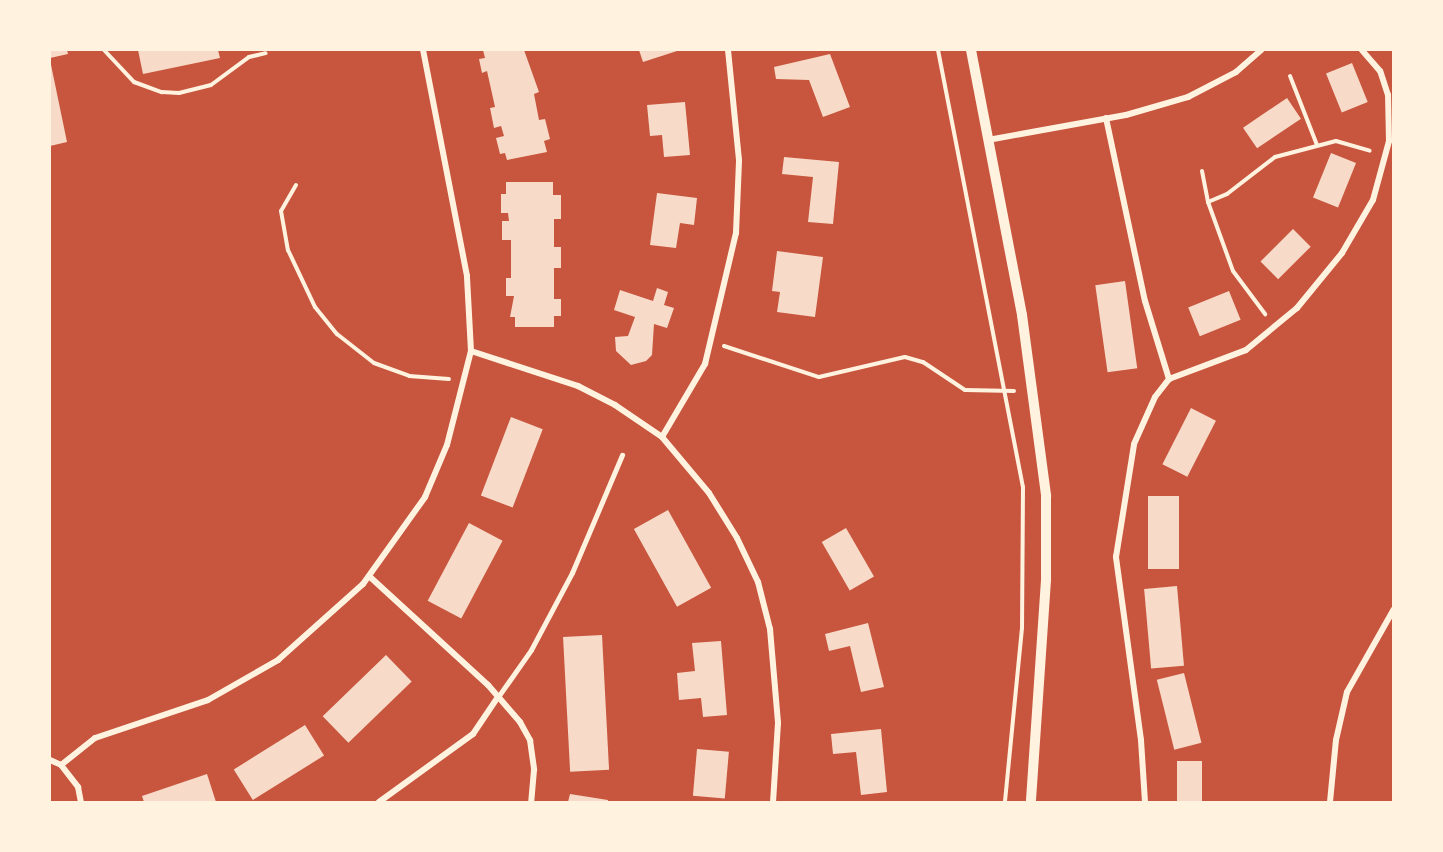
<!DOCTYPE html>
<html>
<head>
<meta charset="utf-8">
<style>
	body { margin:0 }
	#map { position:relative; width:1443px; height:852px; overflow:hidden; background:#c8553d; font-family:Barlow,sans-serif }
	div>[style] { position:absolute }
	.building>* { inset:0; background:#f7dbc8; transform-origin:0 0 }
	.path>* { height:4px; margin:-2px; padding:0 2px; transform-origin:2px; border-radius:2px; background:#fff3e0 }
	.service>* { height:4.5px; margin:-2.25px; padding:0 2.25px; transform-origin:2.25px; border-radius:2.25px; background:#fff3e0 }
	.minor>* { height:6px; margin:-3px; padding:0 3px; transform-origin:3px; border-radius:3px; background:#fff3e0 }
	.tertiary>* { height:10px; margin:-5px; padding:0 5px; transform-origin:5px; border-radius:5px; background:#fff3e0 }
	span { translate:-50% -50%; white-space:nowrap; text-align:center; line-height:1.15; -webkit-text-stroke:6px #fff3e0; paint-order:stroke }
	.frame { position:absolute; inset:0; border:51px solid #fff3e0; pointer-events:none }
</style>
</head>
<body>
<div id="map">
	<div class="building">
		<i style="clip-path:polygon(50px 50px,67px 50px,68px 54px,50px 58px)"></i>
		<i style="clip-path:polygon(138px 50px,218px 50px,220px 58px,143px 74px)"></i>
		<i style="clip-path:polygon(483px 50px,524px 50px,539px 92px,534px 94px,539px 120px,545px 119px,550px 139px,544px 141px,547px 152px,507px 160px,505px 153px,500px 154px,496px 138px,504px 136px,501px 126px,494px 128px,490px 108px,495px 107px,487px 71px,482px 73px,479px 59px,485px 58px)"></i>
		<i style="clip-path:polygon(639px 50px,677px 50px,677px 51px,643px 62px)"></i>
		<i style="clip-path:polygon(830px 54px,850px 107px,823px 117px,809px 80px,776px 79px,774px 67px)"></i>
		<i style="clip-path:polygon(50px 60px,67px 142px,50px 146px)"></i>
		<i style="left:1352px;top:63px;width:42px;height:28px;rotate:68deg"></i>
		<i style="left:1287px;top:98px;width:25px;height:53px;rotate:56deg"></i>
		<i style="clip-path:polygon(685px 102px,690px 155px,664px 157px,662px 135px,650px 136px,647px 105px)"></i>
		<i style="left:1331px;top:153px;width:27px;height:48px;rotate:22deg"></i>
		<i style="clip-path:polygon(784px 157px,839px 162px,833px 224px,808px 222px,813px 177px,782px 174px)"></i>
		<i style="clip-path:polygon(506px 182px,553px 182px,553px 195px,561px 195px,561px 219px,554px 219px,554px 247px,561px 247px,561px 268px,554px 268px,554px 299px,561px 299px,561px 316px,554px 316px,554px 327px,515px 327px,515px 317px,510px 317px,514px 296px,506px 296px,506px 278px,511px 278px,511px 240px,502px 240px,502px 221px,509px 221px,508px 213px,501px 213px,501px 194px,506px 194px)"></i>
		<i style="clip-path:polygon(657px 193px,697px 198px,694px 225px,680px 223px,676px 248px,650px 245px)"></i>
		<i style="left:1293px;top:229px;width:25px;height:46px;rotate:45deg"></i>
		<i style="clip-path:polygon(777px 251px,823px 257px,815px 317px,777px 312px,780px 292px,772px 291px)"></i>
		<i style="left:1125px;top:281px;width:88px;height:30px;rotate:82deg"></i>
		<i style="clip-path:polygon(657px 288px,668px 292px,664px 305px,674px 308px,667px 328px,654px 324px,652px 355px,646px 361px,631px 365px,616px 351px,615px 337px,628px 336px,635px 317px,614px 310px,620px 290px,653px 301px)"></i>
		<i style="left:1229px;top:291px;width:31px;height:44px;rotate:68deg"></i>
		<i style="left:1191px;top:408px;width:28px;height:63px;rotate:27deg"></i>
		<i style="left:511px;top:417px;width:34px;height:84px;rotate:21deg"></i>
		<i style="left:1148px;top:496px;width:31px;height:73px"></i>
		<i style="left:668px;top:510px;width:89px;height:39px;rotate:61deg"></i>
		<i style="left:469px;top:523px;width:38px;height:88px;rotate:28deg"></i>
		<i style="left:846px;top:528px;width:56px;height:28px;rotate:60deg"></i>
		<i style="left:1177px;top:586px;width:80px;height:33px;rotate:85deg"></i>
		<i style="clip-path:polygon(868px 623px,884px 687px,861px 692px,850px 646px,829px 651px,825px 634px)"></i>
		<i style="left:602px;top:635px;width:135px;height:39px;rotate:87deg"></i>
		<i style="clip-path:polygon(721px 641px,727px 715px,703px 717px,701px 698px,679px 700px,677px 673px,695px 671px,692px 643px)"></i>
		<i style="left:386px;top:655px;width:37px;height:88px;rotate:46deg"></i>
		<i style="left:1184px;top:673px;width:72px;height:28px;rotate:76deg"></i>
		<i style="left:305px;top:725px;width:36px;height:84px;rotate:58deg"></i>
		<i style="clip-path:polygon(881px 729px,887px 792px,861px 795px,856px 752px,833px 754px,831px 734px)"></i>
		<i style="left:697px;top:749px;width:32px;height:47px;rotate:5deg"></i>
		<i style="left:1202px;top:761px;width:41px;height:25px;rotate:90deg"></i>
		<i style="clip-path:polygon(207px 774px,216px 802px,144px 802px,142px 796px)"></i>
		<i style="clip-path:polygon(570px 794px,608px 800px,608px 802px,568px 802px)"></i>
	</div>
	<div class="path">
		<i style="left:104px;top:50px;width:44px;rotate:46.8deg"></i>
		<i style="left:134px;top:82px;width:30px;rotate:20deg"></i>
		<i style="left:162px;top:92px;width:17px;rotate:3deg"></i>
		<i style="left:179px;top:93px;width:33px;rotate:-14deg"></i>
		<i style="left:211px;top:85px;width:47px;rotate:-36.4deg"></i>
		<i style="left:249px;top:57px;width:17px;rotate:-13deg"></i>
		<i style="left:938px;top:50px;width:445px;rotate:79deg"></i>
		<i style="left:1023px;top:487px;width:141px;rotate:90.4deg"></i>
		<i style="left:1022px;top:628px;width:175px;rotate:95.6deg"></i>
		<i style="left:1290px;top:76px;width:74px;rotate:68.6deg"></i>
		<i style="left:1202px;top:171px;width:32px;rotate:79deg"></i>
		<i style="left:1208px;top:202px;width:73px;rotate:70.1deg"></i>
		<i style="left:1233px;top:271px;width:54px;rotate:53.3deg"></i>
		<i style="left:296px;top:185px;width:30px;rotate:120deg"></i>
		<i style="left:281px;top:211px;width:40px;rotate:80deg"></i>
		<i style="left:288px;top:250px;width:63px;rotate:64.7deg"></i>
		<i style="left:315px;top:307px;width:35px;rotate:51deg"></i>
		<i style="left:337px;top:334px;width:47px;rotate:38.1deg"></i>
		<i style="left:374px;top:363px;width:37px;rotate:20deg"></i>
		<i style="left:409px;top:376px;width:40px;rotate:4.3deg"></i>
		<i style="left:1208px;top:202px;width:21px;rotate:-23deg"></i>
		<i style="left:1227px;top:194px;width:61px;rotate:-37.6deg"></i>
		<i style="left:1275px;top:157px;width:63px;rotate:-14.7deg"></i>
		<i style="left:1336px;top:141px;width:35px;rotate:16deg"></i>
		<i style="left:724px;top:346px;width:100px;rotate:18.1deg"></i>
		<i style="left:819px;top:377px;width:88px;rotate:-13.1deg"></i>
		<i style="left:905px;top:357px;width:19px;rotate:16deg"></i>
		<i style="left:923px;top:362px;width:50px;rotate:33.7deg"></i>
		<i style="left:965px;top:390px;width:49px;rotate:1.2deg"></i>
	</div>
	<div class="service">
		<i style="left:498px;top:697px;width:57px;rotate:-54.9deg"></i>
		<i style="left:531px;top:650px;width:87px;rotate:-62deg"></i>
		<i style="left:572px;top:573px;width:128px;rotate:-67deg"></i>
	</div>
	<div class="minor">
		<i style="left:1106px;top:118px;width:187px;rotate:78deg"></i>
		<i style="left:1145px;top:301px;width:82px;rotate:72.9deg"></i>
		<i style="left:988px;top:140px;width:140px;rotate:-10.3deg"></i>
		<i style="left:1126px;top:115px;width:65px;rotate:-16.2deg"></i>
		<i style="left:1188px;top:97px;width:54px;rotate:-27.5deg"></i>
		<i style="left:1236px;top:72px;width:33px;rotate:-41deg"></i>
		<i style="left:471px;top:351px;width:113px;rotate:18.1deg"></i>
		<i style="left:578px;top:386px;width:42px;rotate:27.2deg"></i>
		<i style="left:615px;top:405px;width:57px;rotate:34.2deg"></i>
		<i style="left:662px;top:437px;width:73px;rotate:50deg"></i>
		<i style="left:709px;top:493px;width:53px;rotate:58.1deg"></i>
		<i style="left:737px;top:538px;width:49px;rotate:64.5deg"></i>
		<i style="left:758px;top:582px;width:49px;rotate:75.7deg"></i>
		<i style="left:770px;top:629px;width:94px;rotate:85.1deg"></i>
		<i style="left:778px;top:723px;width:79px;rotate:93.6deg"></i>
		<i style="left:662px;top:437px;width:85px;rotate:-59.5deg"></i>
		<i style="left:705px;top:364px;width:135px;rotate:-76.7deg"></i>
		<i style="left:736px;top:233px;width:73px;rotate:-87.6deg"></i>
		<i style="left:739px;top:160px;width:111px;rotate:-95.7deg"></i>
		<i style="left:369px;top:576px;width:161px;rotate:42.5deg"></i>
		<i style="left:488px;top:685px;width:49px;rotate:49.1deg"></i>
		<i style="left:520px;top:722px;width:21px;rotate:61deg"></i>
		<i style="left:530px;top:740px;width:30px;rotate:82deg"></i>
		<i style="left:534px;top:770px;width:32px;rotate:95deg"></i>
		<i style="left:50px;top:760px;width:12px;rotate:24deg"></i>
		<i style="left:61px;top:765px;width:28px;rotate:52deg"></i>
		<i style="left:78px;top:787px;width:15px;rotate:79deg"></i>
		<i style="left:61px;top:765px;width:43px;rotate:-38.5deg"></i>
		<i style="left:95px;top:738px;width:119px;rotate:-18.6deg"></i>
		<i style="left:208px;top:700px;width:81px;rotate:-29.7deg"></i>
		<i style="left:278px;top:660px;width:114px;rotate:-41.8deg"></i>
		<i style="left:363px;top:584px;width:107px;rotate:-54.5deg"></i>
		<i style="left:425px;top:497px;width:56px;rotate:-67.1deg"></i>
		<i style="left:447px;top:445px;width:97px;rotate:-75.7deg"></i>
		<i style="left:471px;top:351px;width:75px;rotate:-93.1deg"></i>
		<i style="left:467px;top:276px;width:230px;rotate:-101deg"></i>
		<i style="left:379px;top:802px;width:116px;rotate:-35.9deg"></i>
		<i style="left:473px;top:734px;width:45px;rotate:-56deg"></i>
		<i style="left:1145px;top:802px;width:62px;rotate:-93.7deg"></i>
		<i style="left:1141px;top:740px;width:185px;rotate:-97.8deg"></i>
		<i style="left:1116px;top:557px;width:114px;rotate:-80.9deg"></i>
		<i style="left:1134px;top:444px;width:51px;rotate:-65.9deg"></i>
		<i style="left:1155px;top:397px;width:23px;rotate:-52deg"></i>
		<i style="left:1169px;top:379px;width:82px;rotate:-20.6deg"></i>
		<i style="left:1246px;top:350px;width:66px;rotate:-39.5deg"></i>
		<i style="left:1297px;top:308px;width:71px;rotate:-50.7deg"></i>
		<i style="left:1342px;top:253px;width:61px;rotate:-59.7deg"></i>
		<i style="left:1373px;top:200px;width:61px;rotate:-74.8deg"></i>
		<i style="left:1389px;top:141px;width:46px;rotate:-91.2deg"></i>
		<i style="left:1388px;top:95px;width:25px;rotate:-108deg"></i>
		<i style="left:1380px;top:71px;width:28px;rotate:-131deg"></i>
		<i style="left:1330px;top:802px;width:62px;rotate:-84.5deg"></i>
		<i style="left:1336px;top:740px;width:49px;rotate:-77.1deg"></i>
		<i style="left:1347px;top:692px;width:95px;rotate:-60.5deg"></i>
	</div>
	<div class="tertiary">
		<i style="left:971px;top:50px;width:270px;rotate:79.1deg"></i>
		<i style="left:1022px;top:315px;width:183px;rotate:82.4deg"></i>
		<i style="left:1046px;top:496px;width:84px;rotate:90deg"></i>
		<i style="left:1046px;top:580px;width:223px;rotate:93.9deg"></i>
	</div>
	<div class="frame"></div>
</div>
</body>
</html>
